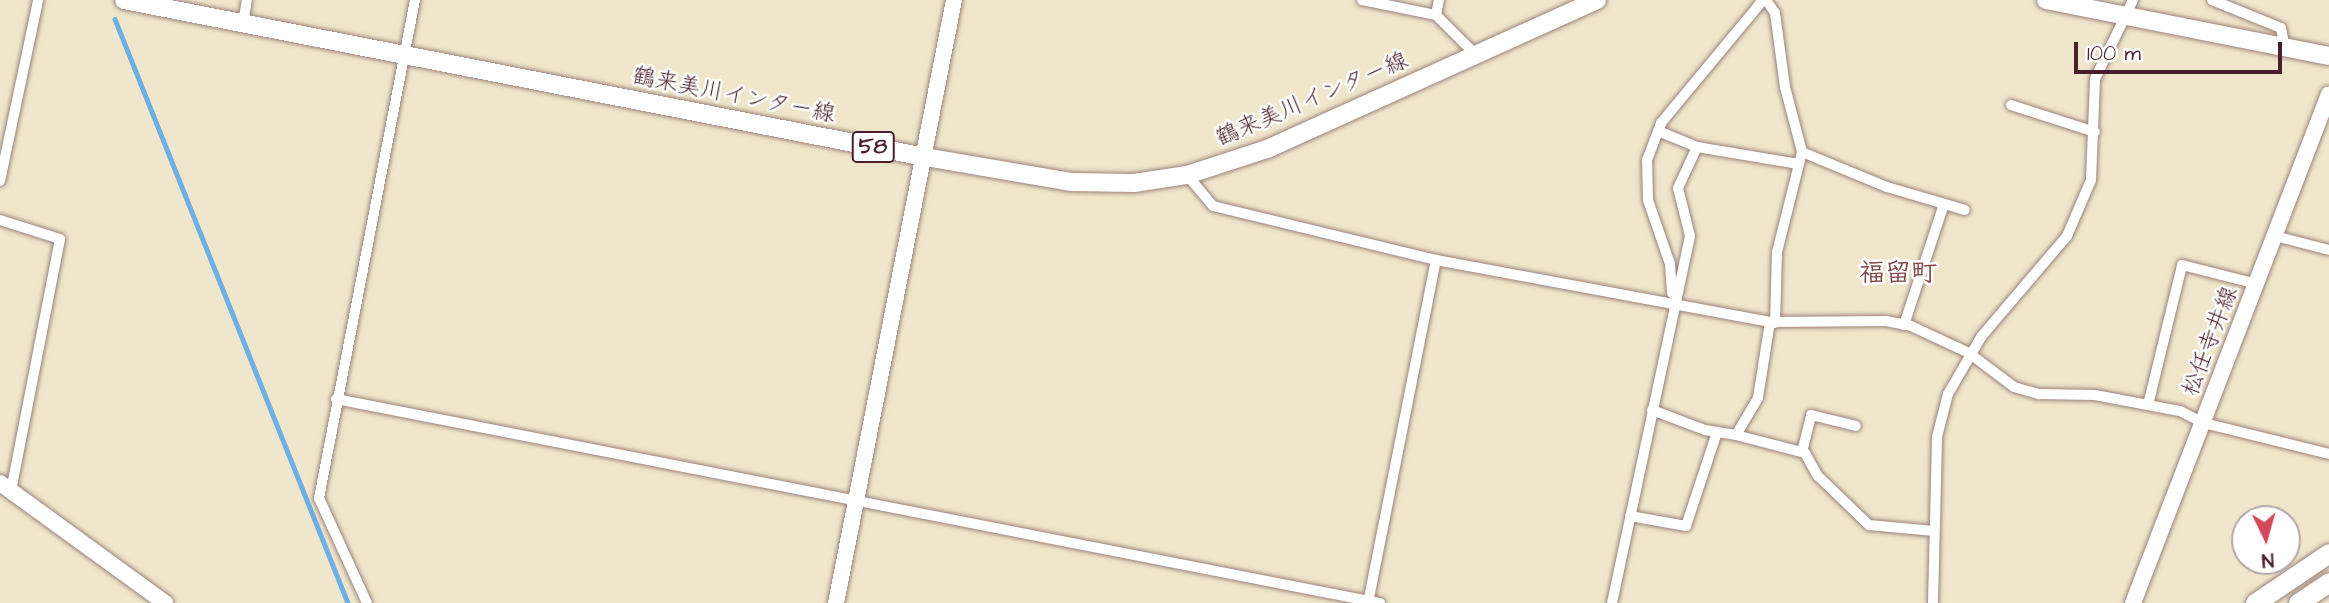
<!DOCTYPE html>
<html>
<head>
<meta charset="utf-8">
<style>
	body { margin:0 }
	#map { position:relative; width:2329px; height:603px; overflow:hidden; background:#efe6cb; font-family:"Architects Daughter","Klee One",sans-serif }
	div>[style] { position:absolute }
	.stream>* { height:4.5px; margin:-2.25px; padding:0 2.25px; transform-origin:2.25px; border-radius:2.25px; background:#6fafe3 }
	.roads { filter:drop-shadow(0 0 2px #9c827b) drop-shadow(0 0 2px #9c827b) }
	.street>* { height:10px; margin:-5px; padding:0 5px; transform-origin:5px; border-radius:5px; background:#fff }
	.secondary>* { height:16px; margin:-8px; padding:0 8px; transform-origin:8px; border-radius:8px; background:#fff }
	.primary>* { height:18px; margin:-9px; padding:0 9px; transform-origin:9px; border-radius:9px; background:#fff }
	.highway>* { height:19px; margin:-9.5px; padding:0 9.5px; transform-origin:9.5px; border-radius:9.5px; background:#fff }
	span { translate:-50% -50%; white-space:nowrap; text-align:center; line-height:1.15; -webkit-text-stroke:5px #fff; paint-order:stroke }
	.shield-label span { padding:2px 5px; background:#fff; border:2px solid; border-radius:5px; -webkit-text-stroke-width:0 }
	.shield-label { font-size:21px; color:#4a1f2b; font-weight:700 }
	.street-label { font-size:23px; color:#4a1f2b }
	.quarter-label { font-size:26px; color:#804a47; font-weight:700 }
	.north { position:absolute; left:2231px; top:505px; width:70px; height:70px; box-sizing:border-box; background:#fff; border:2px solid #b7a5aa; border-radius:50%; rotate:175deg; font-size:19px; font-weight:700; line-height:28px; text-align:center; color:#4a1f2b }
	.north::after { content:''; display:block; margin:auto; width:24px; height:32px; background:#d1495b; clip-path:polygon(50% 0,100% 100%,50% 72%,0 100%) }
	.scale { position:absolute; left:2074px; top:42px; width:208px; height:32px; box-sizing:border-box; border:4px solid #4a1f2b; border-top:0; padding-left:9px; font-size:21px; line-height:24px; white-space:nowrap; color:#4a1f2b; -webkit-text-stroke:5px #fff; paint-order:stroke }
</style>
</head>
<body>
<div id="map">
	<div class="stream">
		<i style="left:115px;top:19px;width:629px;rotate:68.25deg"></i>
	</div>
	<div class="roads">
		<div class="street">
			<i style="left:1362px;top:0;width:76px;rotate:11.5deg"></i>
			<i style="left:1436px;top:15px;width:57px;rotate:45deg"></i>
			<i style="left:1766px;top:0;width:16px;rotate:55deg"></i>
			<i style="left:1775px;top:13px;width:75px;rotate:82.3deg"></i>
			<i style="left:1785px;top:87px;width:67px;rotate:75.3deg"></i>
			<i style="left:1802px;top:152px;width:103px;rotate:104deg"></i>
			<i style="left:1777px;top:252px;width:71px;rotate:91.6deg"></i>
			<i style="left:2212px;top:0;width:74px;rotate:22.1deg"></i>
			<i style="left:2281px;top:28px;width:20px;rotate:79deg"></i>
			<i style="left:1436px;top:15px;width:15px;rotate:-79deg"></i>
			<i style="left:243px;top:24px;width:24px;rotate:-81deg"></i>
			<i style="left:2011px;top:105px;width:88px;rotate:17.8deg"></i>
			<i style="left:1658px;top:131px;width:42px;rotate:22.3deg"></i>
			<i style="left:1697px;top:147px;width:103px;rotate:9.5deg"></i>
			<i style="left:1802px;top:152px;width:92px;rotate:22.4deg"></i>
			<i style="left:1887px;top:187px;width:81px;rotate:16.4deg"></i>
			<i style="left:1187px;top:175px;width:40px;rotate:50deg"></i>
			<i style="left:1213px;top:206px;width:229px;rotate:13.6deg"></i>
			<i style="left:1436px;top:260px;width:340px;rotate:10.5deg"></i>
			<i style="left:1770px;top:322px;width:116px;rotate:-0.5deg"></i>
			<i style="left:1886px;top:321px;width:25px;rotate:11deg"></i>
			<i style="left:1911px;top:326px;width:64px;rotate:25deg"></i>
			<i style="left:1969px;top:353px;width:56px;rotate:37.1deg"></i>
			<i style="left:2014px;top:387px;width:26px;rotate:16deg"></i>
			<i style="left:2039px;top:394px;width:56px;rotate:1deg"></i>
			<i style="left:2095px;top:395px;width:86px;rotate:10.7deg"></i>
			<i style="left:2180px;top:411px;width:27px;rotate:27deg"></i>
			<i style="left:2204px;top:423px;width:129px;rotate:13.9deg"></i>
			<i style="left:0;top:181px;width:185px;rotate:-78.1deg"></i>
			<i style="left:0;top:220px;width:63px;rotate:17.6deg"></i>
			<i style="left:60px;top:239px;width:256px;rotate:101deg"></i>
			<i style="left:2275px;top:236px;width:56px;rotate:14.5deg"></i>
			<i style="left:1672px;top:293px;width:29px;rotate:-94deg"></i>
			<i style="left:1670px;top:264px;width:68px;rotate:-109deg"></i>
			<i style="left:1648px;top:200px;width:40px;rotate:-91.4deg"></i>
			<i style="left:1647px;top:160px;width:40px;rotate:-69deg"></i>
			<i style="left:1661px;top:123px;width:160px;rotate:-50.3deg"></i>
			<i style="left:1770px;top:322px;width:77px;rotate:99deg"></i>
			<i style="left:1758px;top:398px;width:43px;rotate:120.7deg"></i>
			<i style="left:1736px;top:435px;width:71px;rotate:14.6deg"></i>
			<i style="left:1805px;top:453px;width:26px;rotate:61deg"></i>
			<i style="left:1818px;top:476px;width:71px;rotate:43.9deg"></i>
			<i style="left:1869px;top:525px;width:65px;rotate:5.3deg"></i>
			<i style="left:1904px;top:325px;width:127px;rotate:-71.7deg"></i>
			<i style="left:336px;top:399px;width:1064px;rotate:11.06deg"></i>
			<i style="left:2148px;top:405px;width:144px;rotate:-76.3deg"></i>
			<i style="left:2182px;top:265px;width:77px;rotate:14.2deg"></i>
			<i style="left:1652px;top:410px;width:57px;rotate:20.7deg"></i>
			<i style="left:1705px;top:430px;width:31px;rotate:9deg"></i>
			<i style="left:1802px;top:452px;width:38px;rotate:-76deg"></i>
			<i style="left:1811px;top:415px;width:46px;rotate:13.7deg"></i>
			<i style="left:1630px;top:516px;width:57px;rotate:10.1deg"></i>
			<i style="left:1686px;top:526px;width:99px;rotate:-71.7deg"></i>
			<i style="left:367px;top:603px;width:115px;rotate:-114.6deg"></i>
			<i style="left:319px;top:498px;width:507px;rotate:-79.09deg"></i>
			<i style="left:1368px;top:603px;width:350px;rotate:-78.8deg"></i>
			<i style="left:1612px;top:603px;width:375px;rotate:-78deg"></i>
			<i style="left:1690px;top:236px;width:49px;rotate:-104deg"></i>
			<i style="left:1678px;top:188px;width:45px;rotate:-65.1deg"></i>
			<i style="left:1933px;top:603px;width:166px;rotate:-88.6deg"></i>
			<i style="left:1937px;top:437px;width:44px;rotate:-75.7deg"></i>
			<i style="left:1948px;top:394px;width:66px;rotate:-59.9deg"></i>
			<i style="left:1981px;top:337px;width:133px;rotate:-49.6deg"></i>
			<i style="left:2067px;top:236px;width:61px;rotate:-66.8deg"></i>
			<i style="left:2091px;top:180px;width:101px;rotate:-87.7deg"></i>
			<i style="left:2095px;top:79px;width:88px;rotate:-64.3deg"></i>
		</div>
		<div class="secondary">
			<i style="left:0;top:483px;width:204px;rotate:36deg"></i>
			<i style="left:836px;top:603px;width:614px;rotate:-78.93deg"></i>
			<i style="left:2133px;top:603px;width:545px;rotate:-68.94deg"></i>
		</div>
		<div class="primary">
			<i style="left:124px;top:0;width:816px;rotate:11.09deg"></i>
			<i style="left:925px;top:157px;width:149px;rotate:9.7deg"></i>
			<i style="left:1072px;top:182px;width:62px;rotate:0.9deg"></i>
			<i style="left:1134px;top:183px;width:54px;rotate:-8.6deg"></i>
			<i style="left:1187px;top:175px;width:84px;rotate:-18deg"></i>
			<i style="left:1267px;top:149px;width:362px;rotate:-24.3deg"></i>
			<i style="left:2046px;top:0;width:288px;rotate:11.2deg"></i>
		</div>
		<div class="highway">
			<i style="left:2255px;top:603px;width:89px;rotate:-34deg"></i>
			<i style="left:2298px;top:603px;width:37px;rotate:-34deg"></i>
		</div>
	</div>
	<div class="shield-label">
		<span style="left:873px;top:147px">58</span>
	</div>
	<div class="street-label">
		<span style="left:734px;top:95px;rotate:11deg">鶴来美川インター線</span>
		<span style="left:1312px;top:99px;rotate:-23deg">鶴来美川インター線</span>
		<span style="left:2210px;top:341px;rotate:-69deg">松任寺井線</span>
	</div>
	<div class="quarter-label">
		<span style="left:1898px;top:274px">福留町</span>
	</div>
	<div class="north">N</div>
	<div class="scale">100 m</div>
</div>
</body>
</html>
